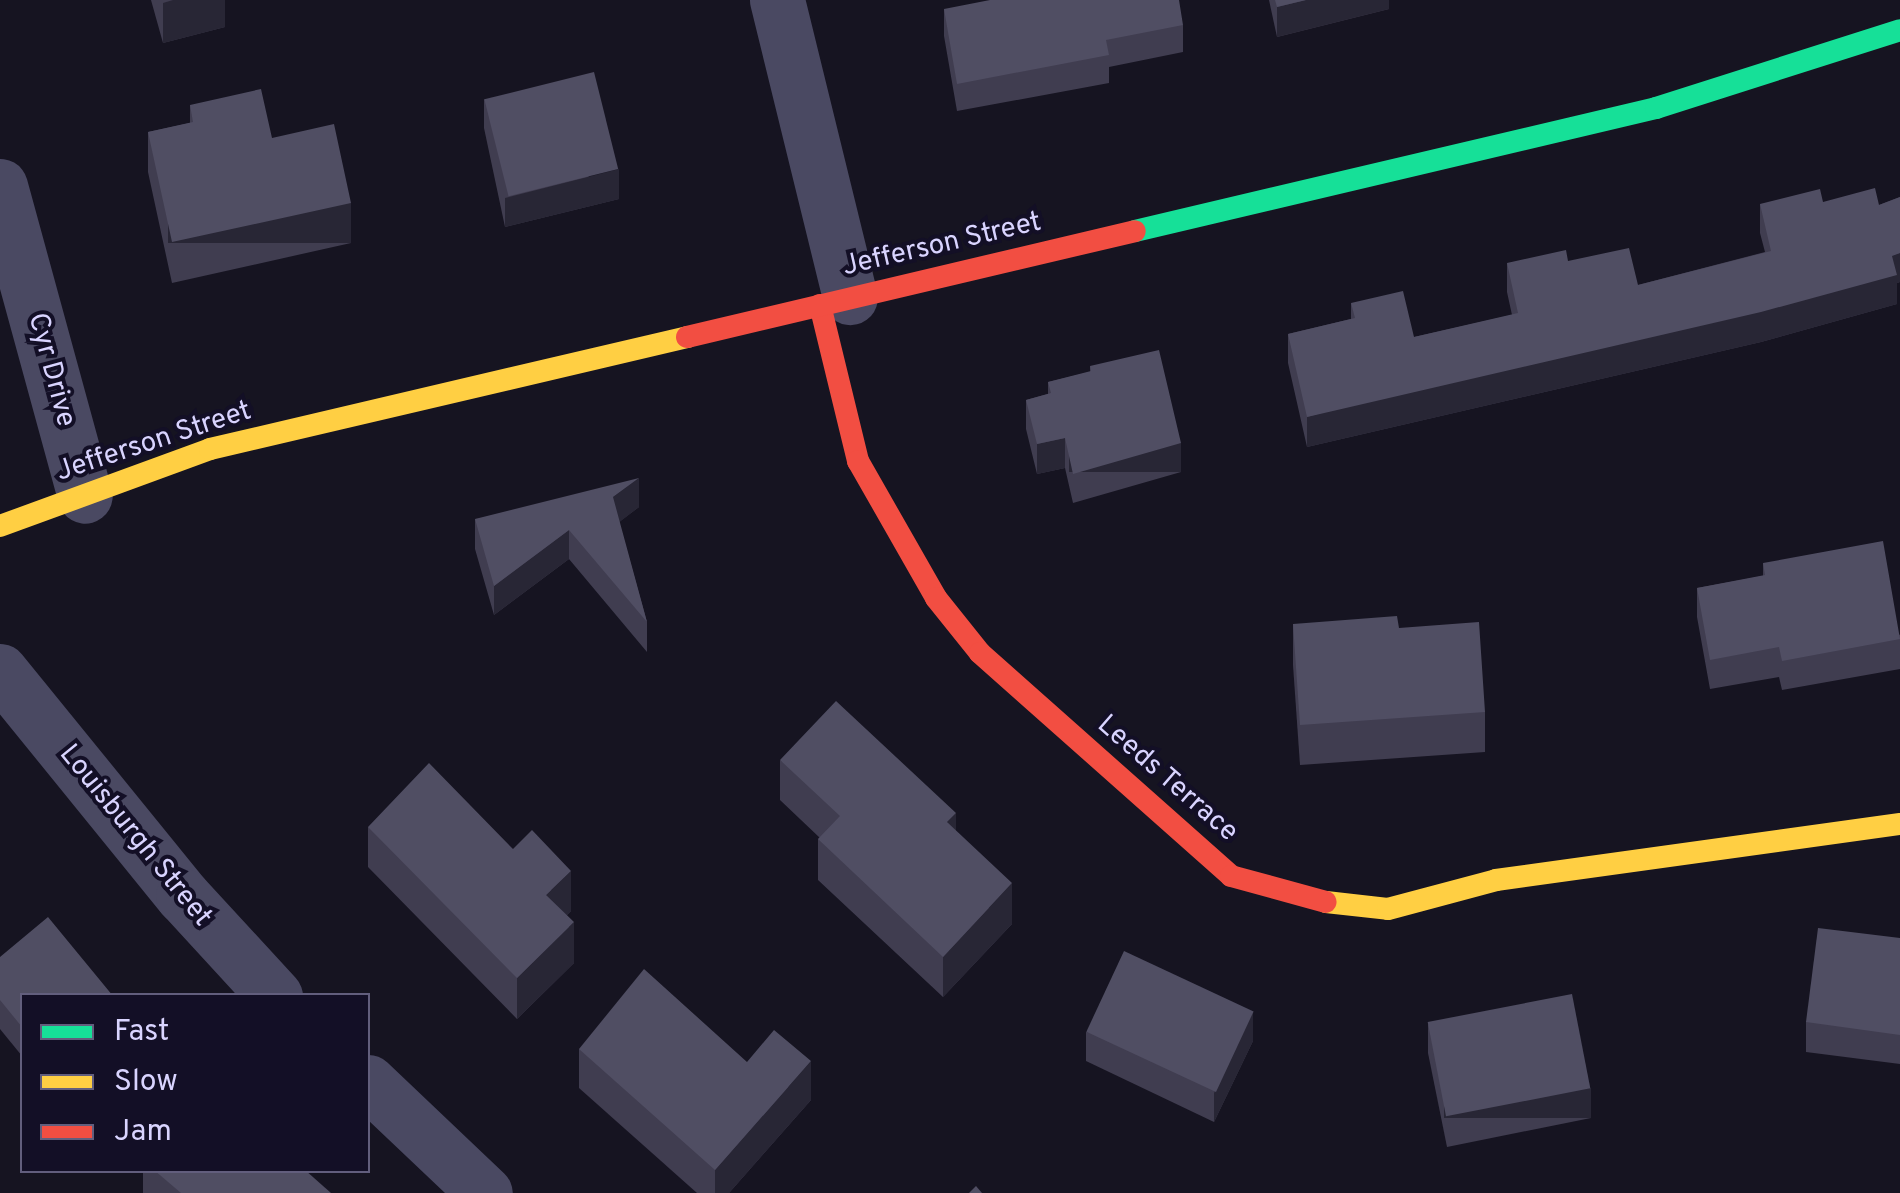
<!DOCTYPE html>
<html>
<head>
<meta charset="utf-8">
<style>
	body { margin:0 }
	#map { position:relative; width:1900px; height:1193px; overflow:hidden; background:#161421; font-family:Overpass,sans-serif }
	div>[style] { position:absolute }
	.street>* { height:55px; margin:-27.5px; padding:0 27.5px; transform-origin:27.5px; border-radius:27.5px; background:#4a4962 }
	.fast>* { height:22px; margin:-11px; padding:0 11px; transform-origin:11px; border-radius:11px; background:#16e098 }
	.slow>* { height:22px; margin:-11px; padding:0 11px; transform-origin:11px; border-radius:11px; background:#ffcf43 }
	.jam>* { height:22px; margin:-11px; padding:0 11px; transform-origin:11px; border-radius:11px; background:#f24e42 }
	.wall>* { inset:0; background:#403d50; transform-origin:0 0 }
	.shaded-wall>* { inset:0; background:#282635; transform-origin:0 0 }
	.building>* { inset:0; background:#504e63; transform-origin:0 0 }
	span { translate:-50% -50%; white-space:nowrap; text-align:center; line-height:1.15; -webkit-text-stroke:8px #130f26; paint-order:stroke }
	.street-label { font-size:28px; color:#d9d4ff }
	.legend { position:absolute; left:20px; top:993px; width:350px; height:180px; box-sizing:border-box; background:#130f26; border:2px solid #625e7d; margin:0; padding:12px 18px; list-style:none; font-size:30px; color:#d9d4ff }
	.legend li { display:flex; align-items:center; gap:20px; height:50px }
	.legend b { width:50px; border:2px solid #625e7d }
</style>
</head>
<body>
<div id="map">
	<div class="street">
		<i style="left:777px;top:0;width:306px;rotate:76.2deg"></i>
		<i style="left:0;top:186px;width:321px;rotate:74.7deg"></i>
		<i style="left:0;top:671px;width:290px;rotate:50.9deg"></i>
		<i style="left:183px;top:896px;width:136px;rotate:47.4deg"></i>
		<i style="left:368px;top:1082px;width:161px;rotate:43.5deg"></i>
	</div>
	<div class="fast">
		<i style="left:1135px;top:231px;width:535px;rotate:-13.28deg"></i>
		<i style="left:1656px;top:108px;width:256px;rotate:-17.7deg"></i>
	</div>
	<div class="slow">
		<i style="left:0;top:526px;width:224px;rotate:-20.1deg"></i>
		<i style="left:210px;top:449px;width:490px;rotate:-13.2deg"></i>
		<i style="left:1326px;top:902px;width:62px;rotate:6.4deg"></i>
		<i style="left:1388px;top:909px;width:112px;rotate:-15deg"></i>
		<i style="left:1496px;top:880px;width:408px;rotate:-7.9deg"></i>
	</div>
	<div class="jam">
		<i style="left:820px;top:305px;width:161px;rotate:76.3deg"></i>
		<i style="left:858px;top:461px;width:158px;rotate:60.3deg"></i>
		<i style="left:936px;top:598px;width:70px;rotate:51.3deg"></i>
		<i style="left:980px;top:653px;width:336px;rotate:41.6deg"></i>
		<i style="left:1231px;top:876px;width:98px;rotate:15.3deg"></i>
		<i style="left:687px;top:337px;width:460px;rotate:-13.3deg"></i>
	</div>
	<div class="wall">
		<i style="clip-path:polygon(151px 0,225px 0,225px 27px,163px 43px)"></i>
		<i style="clip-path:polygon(1269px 0,1389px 0,1389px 9px,1277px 37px)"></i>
		<i style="clip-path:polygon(944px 9px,1183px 25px,1183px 52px,1109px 67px,1109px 83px,957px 111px,944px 36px)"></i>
		<i style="clip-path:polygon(484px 99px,619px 199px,505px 227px,484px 128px)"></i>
		<i style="clip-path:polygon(190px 105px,272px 138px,351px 243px,172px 283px,148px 172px,148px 132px,190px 123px)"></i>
		<i style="clip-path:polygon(1900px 197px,1900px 282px,1897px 283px,1897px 304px,1761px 342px,1307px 447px,1288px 363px,1288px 334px,1351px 319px,1351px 303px,1414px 337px,1512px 315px,1507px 292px,1507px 263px,1568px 261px,1638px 285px,1765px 252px,1760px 233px,1760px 204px,1823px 202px,1879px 205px)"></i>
		<i style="clip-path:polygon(1090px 366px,1181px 472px,1073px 503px,1065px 468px,1037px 474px,1026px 429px,1026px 400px,1048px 394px,1048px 382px,1090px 372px)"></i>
		<i style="clip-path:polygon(639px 507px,619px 522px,647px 622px,647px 652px,569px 559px,494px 615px,475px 549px,475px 519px)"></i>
		<i style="clip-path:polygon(1763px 563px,1900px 635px,1900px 669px,1782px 690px,1779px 677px,1710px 689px,1697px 617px,1697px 588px,1763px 576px)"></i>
		<i style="clip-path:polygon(1293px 624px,1399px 628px,1485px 712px,1485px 752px,1300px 765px,1293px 665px)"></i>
		<i style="clip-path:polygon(780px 760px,1012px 924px,943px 997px,818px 880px,818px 839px,820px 838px,780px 800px)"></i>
		<i style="clip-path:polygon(368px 827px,513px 849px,571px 911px,567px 915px,574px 963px,517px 1019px,368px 867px)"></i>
		<i style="clip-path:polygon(1900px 938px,1900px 1064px,1806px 1052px,1806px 1022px)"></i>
		<i style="clip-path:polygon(0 957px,22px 996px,22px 1056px,0 1029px)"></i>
		<i style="clip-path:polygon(1428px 1024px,1591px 1118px,1447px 1147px,1428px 1053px)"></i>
		<i style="clip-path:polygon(1086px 1032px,1253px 1041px,1214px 1122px,1086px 1061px)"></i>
		<i style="clip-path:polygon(579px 1049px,747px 1062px,811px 1100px,729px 1193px,697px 1193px,579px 1088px)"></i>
		<i style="left:143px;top:1170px;width:162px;height:23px"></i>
	</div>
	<div class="shaded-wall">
		<i style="clip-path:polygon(173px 0,225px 0,225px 27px,163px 43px,163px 3px)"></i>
		<i style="clip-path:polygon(1306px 0,1389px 0,1389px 9px,1277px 37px,1277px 7px)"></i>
		<i style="clip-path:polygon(619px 169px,619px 199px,505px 227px,505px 198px)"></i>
		<i style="left:351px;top:203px;width:40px;height:183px;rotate:90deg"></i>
		<i style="clip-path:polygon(1900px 253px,1900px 282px,1897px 283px,1897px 304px,1761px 342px,1307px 447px,1307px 417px)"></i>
		<i style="clip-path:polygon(1065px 438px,1065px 468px,1037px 474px,1037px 444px)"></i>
		<i style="left:1181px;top:443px;width:29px;height:112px;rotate:90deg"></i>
		<i style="clip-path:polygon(639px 478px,639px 507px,613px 527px,613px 497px)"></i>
		<i style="clip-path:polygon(569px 530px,569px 559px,494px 615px,494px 586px)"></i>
		<i style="clip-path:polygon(956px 813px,956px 853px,947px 822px)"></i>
		<i style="clip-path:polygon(571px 871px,571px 911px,546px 936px,546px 895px)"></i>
		<i style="clip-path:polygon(1012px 883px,1012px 924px,943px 997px,943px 957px)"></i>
		<i style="clip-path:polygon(574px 922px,574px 963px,517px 1019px,517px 978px)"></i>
		<i style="clip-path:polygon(1253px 1012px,1253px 1041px,1214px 1122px,1214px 1093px)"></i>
		<i style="clip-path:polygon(811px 1061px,811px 1100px,729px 1193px,715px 1193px,715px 1170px)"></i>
		<i style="left:1591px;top:1088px;width:30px;height:147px;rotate:90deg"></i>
	</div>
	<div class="building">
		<i style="clip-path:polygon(990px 0,1179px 0,1183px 25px,1106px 40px,1109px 55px,957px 84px,944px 9px)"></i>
		<i style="clip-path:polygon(1275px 0,1306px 0,1277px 7px)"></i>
		<i style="left:594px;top:72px;width:100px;height:113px;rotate:76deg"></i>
		<i style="clip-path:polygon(261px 89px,272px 138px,334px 124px,351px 203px,172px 242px,148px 132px,193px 122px,190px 105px)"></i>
		<i style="clip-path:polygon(1875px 188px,1879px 205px,1900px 197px,1900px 253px,1892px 256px,1897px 275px,1761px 312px,1307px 417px,1288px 334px,1355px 318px,1351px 303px,1403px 291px,1414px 337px,1518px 313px,1507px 263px,1566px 250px,1568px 261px,1629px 248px,1638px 285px,1771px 251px,1760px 204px,1820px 189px,1823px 202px)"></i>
		<i style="clip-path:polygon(1159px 350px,1181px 443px,1073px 474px,1065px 438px,1037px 444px,1026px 400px,1051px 393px,1048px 382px,1091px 371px,1090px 366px)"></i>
		<i style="clip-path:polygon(639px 478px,613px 497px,647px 622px,569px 530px,494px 586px,475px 519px)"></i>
		<i style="clip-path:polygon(1883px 541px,1900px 639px,1782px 661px,1779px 647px,1710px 660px,1697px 588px,1765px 575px,1763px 563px)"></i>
		<i style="clip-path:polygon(1397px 616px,1399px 628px,1479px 622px,1485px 712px,1300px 725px,1293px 624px)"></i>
		<i style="clip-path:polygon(836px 701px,956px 813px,947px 822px,1012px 883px,943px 957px,818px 839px,840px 816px,780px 760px)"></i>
		<i style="clip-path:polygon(429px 763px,513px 849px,532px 830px,571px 871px,546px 895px,574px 922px,517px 978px,368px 827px)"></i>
		<i style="clip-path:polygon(48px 917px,113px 996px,22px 996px,22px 1027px,0 1000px,0 957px)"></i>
		<i style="clip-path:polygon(1818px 928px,1900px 938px,1900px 1035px,1806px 1022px)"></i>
		<i style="left:1124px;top:951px;width:143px;height:89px;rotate:25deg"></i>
		<i style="clip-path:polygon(644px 969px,747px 1062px,774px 1030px,811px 1061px,715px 1170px,579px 1049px)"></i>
		<i style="left:1572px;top:994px;width:96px;height:147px;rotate:79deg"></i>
		<i style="clip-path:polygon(154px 1170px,305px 1170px,331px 1193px,181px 1193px)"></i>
		<i style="clip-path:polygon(976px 1186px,982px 1193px,969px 1193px)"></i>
	</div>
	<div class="street-label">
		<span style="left:942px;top:245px;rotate:-13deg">Jefferson Street</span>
		<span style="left:51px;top:370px;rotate:75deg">Cyr Drive</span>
		<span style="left:154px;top:442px;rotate:-18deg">Jefferson Street</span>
		<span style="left:1167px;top:779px;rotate:41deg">Leeds Terrace</span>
		<span style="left:135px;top:836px;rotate:51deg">Louisburgh Street</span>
	</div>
	<ul class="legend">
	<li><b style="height:12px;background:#16e098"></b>Fast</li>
	<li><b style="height:12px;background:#ffcf43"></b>Slow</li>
	<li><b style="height:12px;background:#f24e42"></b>Jam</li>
	</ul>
</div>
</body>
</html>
